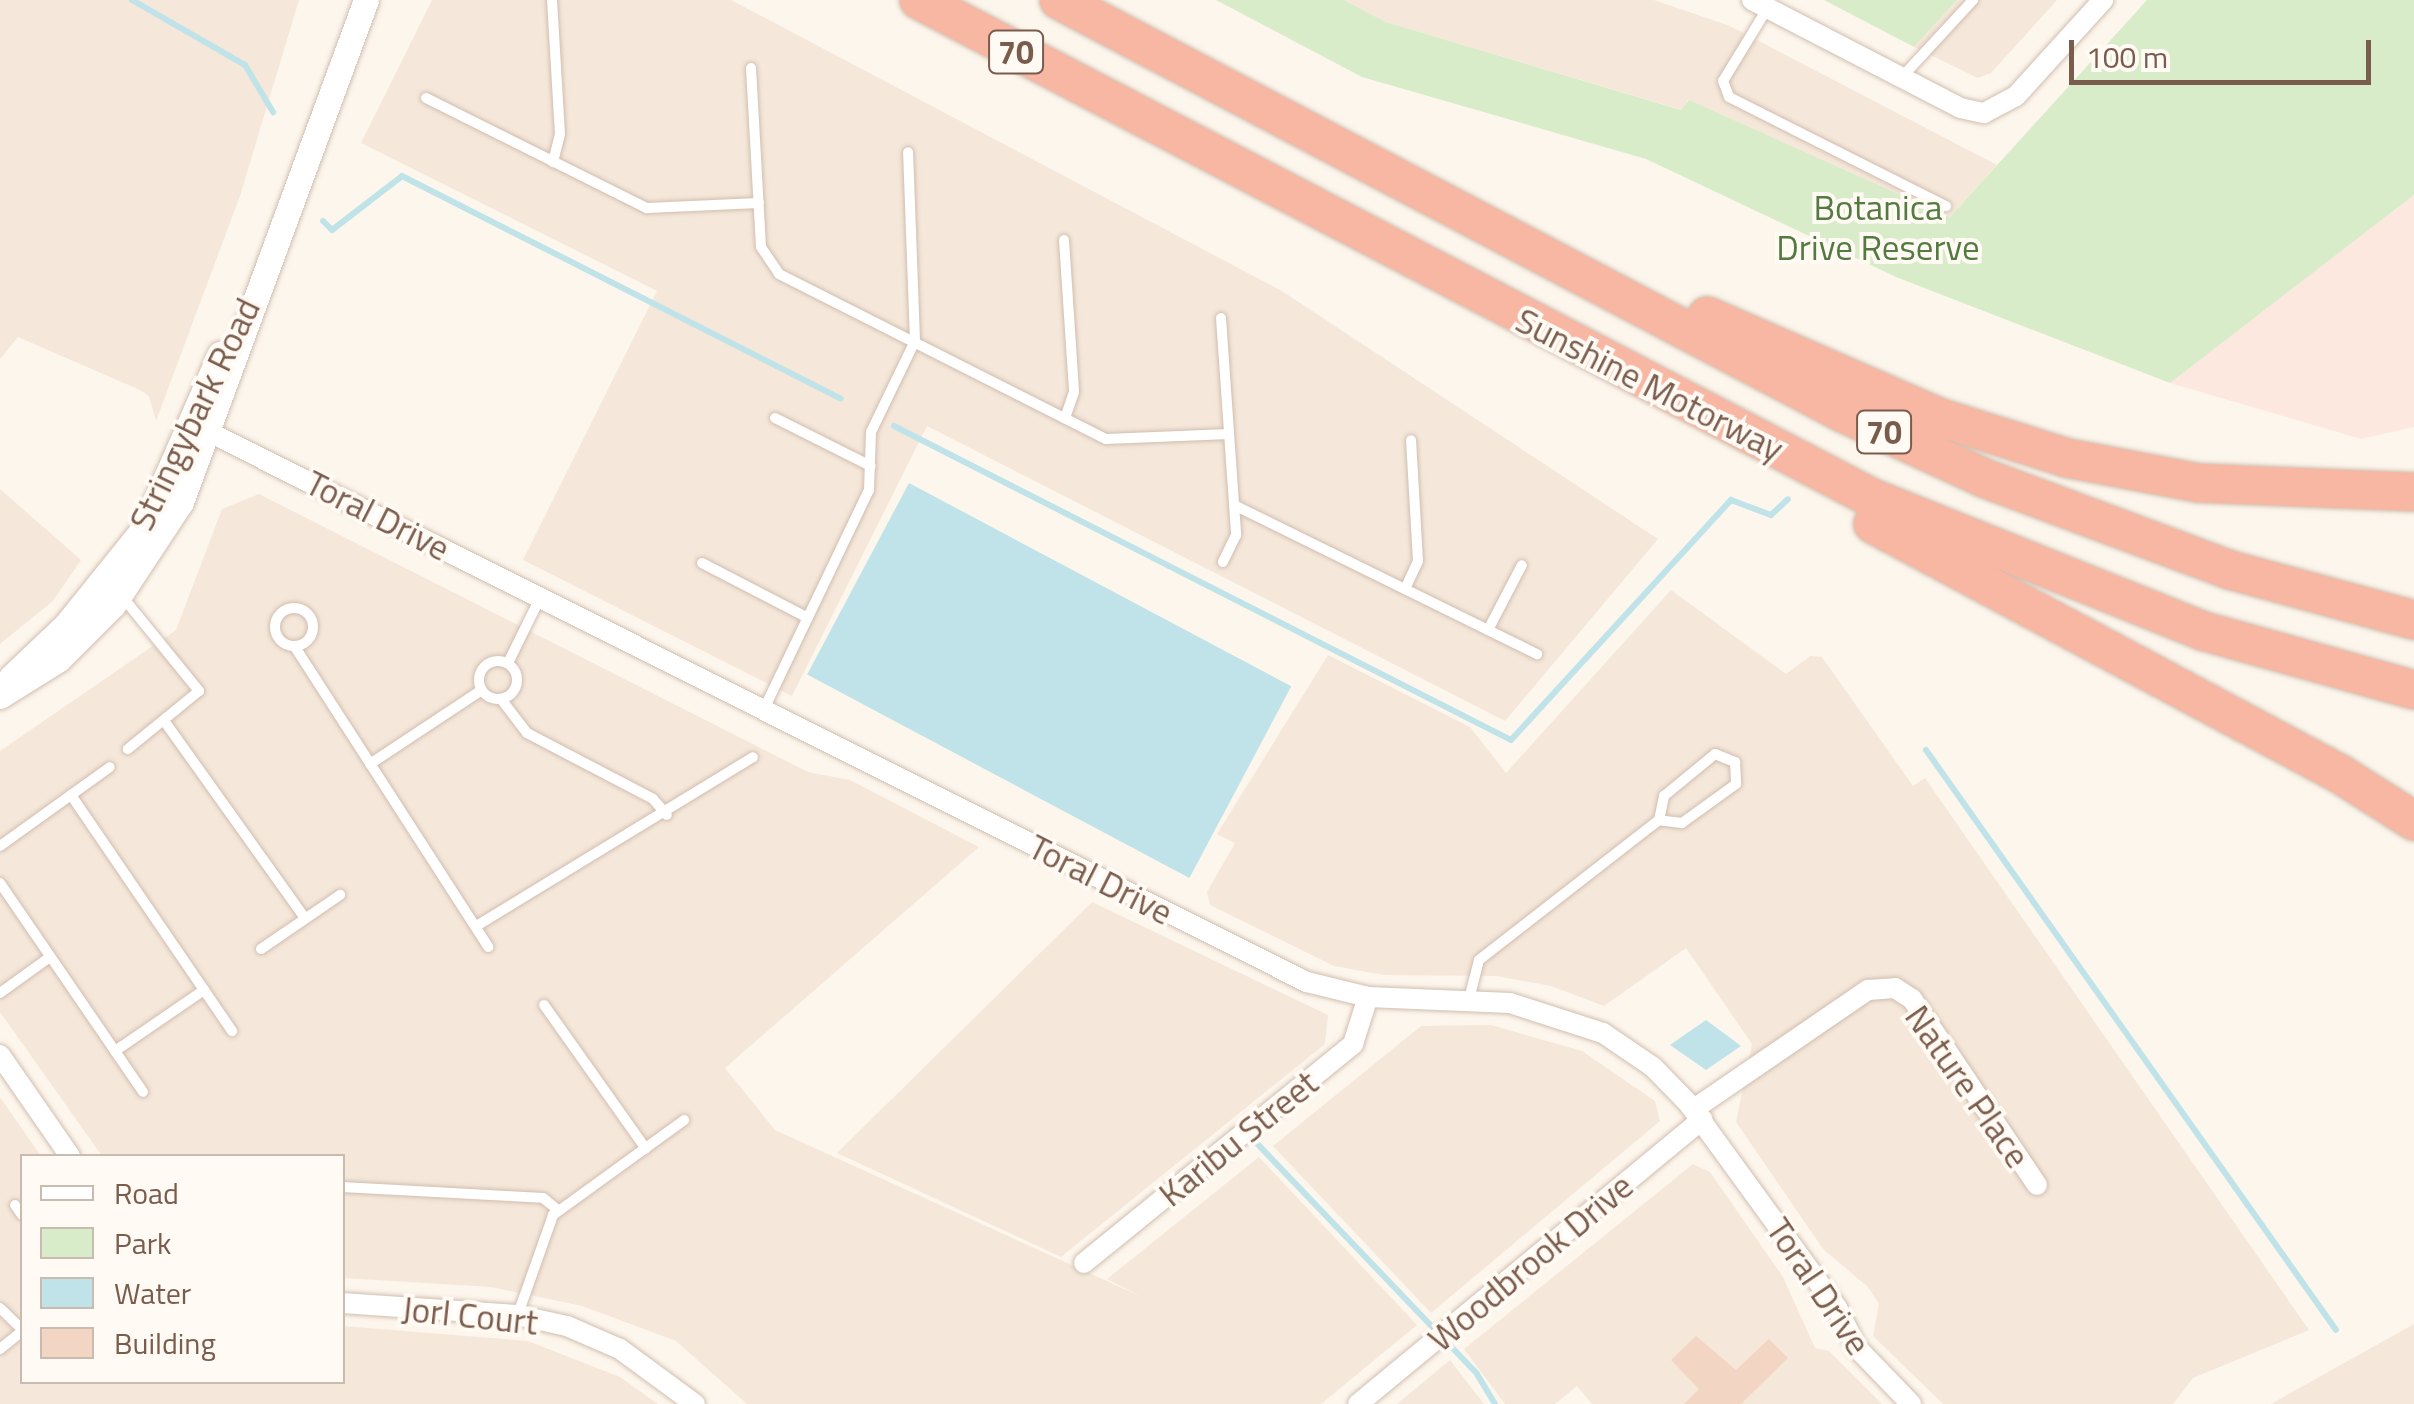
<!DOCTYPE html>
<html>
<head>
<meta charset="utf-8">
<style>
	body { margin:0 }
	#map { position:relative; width:2414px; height:1404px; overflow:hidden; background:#fdf6ec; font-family:"Titillium Web",sans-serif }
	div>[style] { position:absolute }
	.residential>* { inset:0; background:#f5e8da }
	.commercial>* { inset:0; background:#fde8e0 }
	.green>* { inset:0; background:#d8ecc9 }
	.water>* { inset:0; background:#bfe3e8; transform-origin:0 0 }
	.stream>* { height:6px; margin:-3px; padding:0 3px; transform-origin:3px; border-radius:3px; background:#bfe3e8 }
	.building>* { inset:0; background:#f3d5c3 }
	.roads { filter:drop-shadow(0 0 2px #d1beb0) drop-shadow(0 0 2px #d1beb0) }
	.service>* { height:10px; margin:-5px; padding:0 5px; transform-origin:5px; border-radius:5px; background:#fff }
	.service>.ring { margin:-5px; padding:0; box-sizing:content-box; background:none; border:10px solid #fff; border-radius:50% }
	.minor>* { height:20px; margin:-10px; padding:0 10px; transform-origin:10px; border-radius:10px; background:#fff }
	.tertiary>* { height:25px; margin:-12.5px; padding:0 12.5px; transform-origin:12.5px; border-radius:12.5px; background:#fff }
	.motorway>* { height:38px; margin:-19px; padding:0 19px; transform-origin:19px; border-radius:19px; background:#f7b7a3 }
	span { translate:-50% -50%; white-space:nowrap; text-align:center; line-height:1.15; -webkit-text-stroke:8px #fffaf3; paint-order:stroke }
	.shield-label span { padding:2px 8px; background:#fffaf3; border:2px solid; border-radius:8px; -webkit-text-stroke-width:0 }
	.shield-label { font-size:32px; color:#7a5c4d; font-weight:700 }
	.park-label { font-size:35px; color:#537a41 }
	.street-label { font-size:35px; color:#7a5c4d }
	.legend { position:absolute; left:20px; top:1154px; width:325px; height:230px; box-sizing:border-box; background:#fffaf3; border:2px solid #cabbb1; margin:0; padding:12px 18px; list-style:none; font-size:30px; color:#7a5c4d }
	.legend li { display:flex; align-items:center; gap:20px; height:50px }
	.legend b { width:50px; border:2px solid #cabbb1 }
	.scale { position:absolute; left:2069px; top:40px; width:302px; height:45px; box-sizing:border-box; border:5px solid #7a5c4d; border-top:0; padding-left:12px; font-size:30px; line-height:35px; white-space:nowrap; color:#7a5c4d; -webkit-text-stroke:8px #fffaf3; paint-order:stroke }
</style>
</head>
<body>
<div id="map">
	<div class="residential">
		<i style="clip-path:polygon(0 0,299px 0,240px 196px,156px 421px,149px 396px,140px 390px,18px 337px,0 359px)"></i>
		<i style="clip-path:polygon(432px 0,731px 0,1282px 291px,1658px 539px,1505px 721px,927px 426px,792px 696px,523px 560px,657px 291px,361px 143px)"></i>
		<i style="clip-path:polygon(1344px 0,1654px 0,1730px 26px,1997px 165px,1950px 217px,1688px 100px,1682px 110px,1386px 22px)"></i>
		<i style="clip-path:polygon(1957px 0,2057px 0,1991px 73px,1978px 78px,1914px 47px)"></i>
		<i style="clip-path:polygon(0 489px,81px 560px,53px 601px,0 644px)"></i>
		<i style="clip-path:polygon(259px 494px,808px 772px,850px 780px,979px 847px,725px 1068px,775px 1130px,1142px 1297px,1107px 1279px,1259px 1157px,1417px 1325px,1321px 1404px,747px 1404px,676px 1341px,582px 1306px,491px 1287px,343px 1278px,342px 1156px,102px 1156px,0 1012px,0 751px,176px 630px,222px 509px)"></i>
		<i style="clip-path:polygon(1671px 590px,1786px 674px,1810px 656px,1822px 657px,1913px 786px,1925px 778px,2309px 1330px,2193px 1378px,2173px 1404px,1943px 1404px,1873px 1336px,1879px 1304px,1868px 1287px,1823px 1249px,1736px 1122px,1752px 1044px,1686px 948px,1604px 1006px,1551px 986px,1496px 976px,1384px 975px,1334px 966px,1210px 905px,1207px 892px,1235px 843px,1217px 834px,1328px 655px,1470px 727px,1506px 773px)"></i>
		<i style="clip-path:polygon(1092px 902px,1328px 1015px,1325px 1044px,1061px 1257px,837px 1153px)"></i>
		<i style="clip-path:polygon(1491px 1025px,1582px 1051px,1655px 1101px,1660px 1121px,1431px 1313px,1273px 1146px,1421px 1026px)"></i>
		<i style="clip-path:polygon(0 1097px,41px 1156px,22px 1156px,22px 1382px,342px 1382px,343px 1326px,528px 1341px,620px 1377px,658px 1404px,0 1404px)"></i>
		<i style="clip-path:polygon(1693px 1164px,1710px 1172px,1783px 1277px,1815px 1348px,1829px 1351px,1882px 1404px,1592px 1404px,1577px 1386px,1555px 1404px,1505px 1404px,1464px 1349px)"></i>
		<i style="clip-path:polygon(2414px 1324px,2414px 1404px,2271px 1404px)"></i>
		<i style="clip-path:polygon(1450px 1360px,1484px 1404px,1397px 1404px)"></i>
	</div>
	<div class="commercial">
		<i style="clip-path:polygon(2414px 195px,2414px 427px,2361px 439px,2170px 383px)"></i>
	</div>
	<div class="green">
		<i style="clip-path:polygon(1216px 0,1344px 0,1386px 22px,1681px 110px,1689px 100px,1950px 217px,2147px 0,2414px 0,2414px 195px,2170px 383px,1896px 277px,1646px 159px,1362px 77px)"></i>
		<i style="clip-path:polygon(1824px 0,1957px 0,1914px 47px)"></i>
	</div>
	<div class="water">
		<i style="left:909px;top:483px;width:433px;height:217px;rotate:28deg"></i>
		<i style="clip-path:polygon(1706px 1020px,1741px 1046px,1706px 1070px,1670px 1045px)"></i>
	</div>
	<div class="stream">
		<i style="left:132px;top:0;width:130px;rotate:29.9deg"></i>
		<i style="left:245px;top:65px;width:55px;rotate:59.2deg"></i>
		<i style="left:323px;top:221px;width:13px;rotate:45deg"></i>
		<i style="left:332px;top:230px;width:88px;rotate:-37.6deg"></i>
		<i style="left:402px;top:176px;width:492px;rotate:26.9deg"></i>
		<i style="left:894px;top:426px;width:692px;rotate:26.97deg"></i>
		<i style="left:1511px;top:740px;width:326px;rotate:-47.5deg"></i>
		<i style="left:1731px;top:500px;width:43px;rotate:20.6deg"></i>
		<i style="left:1771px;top:515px;width:23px;rotate:-43deg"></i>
		<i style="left:1926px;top:750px;width:710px;rotate:54.74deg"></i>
		<i style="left:1247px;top:1133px;width:333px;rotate:46.3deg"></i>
		<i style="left:1477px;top:1374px;width:35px;rotate:59deg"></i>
	</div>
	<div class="building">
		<i style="clip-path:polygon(1696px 1336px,1736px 1370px,1769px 1339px,1788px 1358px,1741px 1404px,1684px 1404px,1699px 1389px,1671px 1360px)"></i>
	</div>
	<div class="roads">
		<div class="service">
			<i style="left:552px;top:0;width:134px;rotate:86.6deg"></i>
			<i style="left:560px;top:134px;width:29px;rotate:104deg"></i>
			<i style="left:1767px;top:9px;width:84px;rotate:121.4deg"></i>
			<i style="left:1723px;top:81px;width:17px;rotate:69deg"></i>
			<i style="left:1729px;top:97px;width:243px;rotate:26.7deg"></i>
			<i style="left:751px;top:68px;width:179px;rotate:86.8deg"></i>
			<i style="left:761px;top:247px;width:32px;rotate:56deg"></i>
			<i style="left:779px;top:274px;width:366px;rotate:26.8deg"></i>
			<i style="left:1106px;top:439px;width:123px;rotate:-2.3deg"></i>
			<i style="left:1902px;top:77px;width:105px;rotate:-47.3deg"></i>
			<i style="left:426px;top:98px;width:247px;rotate:26.5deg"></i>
			<i style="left:647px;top:208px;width:112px;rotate:-2.6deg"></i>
			<i style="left:1064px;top:240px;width:152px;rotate:86.2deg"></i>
			<i style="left:1074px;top:392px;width:28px;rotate:109deg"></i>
			<i style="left:1221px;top:318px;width:218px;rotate:86deg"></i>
			<i style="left:1236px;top:535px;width:30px;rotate:116deg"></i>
			<i style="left:775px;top:418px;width:107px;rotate:26.6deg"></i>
			<i style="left:1234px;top:505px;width:338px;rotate:26.2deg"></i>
			<i style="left:702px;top:563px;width:119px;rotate:27.4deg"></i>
			<i style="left:1405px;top:589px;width:31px;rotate:-65deg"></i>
			<i style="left:1418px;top:561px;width:121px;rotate:-93.3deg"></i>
			<i style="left:121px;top:595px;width:124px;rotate:50.9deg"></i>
			<i style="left:199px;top:691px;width:92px;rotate:140.8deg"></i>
			<i class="ring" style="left:275px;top:608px;width:28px;height:28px"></i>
			<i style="left:1488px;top:630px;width:73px;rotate:-62.4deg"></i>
			<i style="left:295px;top:647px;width:357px;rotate:57.2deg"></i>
			<i class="ring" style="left:479px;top:661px;width:28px;height:28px"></i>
			<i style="left:508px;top:663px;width:72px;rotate:-63.8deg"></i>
			<i style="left:501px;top:699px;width:43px;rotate:52.6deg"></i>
			<i style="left:527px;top:733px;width:142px;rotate:27.6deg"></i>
			<i style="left:653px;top:799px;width:21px;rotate:49deg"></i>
			<i style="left:764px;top:709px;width:243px;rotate:-64.4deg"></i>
			<i style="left:869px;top:490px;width:58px;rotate:-88deg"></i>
			<i style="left:871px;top:432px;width:101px;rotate:-64.2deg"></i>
			<i style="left:915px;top:341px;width:189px;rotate:-92.1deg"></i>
			<i style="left:165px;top:722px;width:241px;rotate:54.5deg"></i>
			<i style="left:1715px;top:754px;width:22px;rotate:22deg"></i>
			<i style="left:1735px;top:762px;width:22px;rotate:87deg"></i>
			<i style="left:1736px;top:784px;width:67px;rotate:144.2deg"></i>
			<i style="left:1682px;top:823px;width:23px;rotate:-173deg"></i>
			<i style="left:1659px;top:820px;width:25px;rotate:-78deg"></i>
			<i style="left:1664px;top:796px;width:66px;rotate:-39.5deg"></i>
			<i style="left:370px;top:764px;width:134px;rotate:-33.5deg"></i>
			<i style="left:71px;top:795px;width:286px;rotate:55.7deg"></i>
			<i style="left:0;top:846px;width:135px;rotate:-35.7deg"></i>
			<i style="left:0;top:883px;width:253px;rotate:55.6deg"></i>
			<i style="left:478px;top:925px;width:322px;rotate:-31.4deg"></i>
			<i style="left:261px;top:949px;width:96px;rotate:-34.4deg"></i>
			<i style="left:0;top:993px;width:62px;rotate:-35.8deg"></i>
			<i style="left:1469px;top:999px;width:40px;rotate:-75.6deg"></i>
			<i style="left:1479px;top:960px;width:228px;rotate:-37.9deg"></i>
			<i style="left:544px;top:1005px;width:176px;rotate:54.7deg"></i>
			<i style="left:115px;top:1051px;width:108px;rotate:-34.4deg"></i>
			<i style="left:342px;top:1187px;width:201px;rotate:3.1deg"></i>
			<i style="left:543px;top:1198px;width:19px;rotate:39deg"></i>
			<i style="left:15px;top:1205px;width:12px;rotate:55deg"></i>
			<i style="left:0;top:1308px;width:30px;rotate:44deg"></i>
			<i style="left:518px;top:1314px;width:105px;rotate:-70.5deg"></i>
			<i style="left:553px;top:1215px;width:162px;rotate:-35.9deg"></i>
			<i style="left:0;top:1349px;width:26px;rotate:-39deg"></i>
		</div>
		<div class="minor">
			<i style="left:1752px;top:0;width:234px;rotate:27.4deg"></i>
			<i style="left:1960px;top:108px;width:25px;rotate:12deg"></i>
			<i style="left:1984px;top:113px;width:36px;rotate:-28deg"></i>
			<i style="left:2016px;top:96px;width:130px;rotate:-47.8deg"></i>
			<i style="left:195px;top:425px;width:1244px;rotate:26.61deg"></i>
			<i style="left:1307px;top:982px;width:63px;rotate:13.8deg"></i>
			<i style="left:1368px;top:997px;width:142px;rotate:2.4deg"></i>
			<i style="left:1510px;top:1003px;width:98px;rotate:17.9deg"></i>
			<i style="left:1603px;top:1033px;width:60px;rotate:34.2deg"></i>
			<i style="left:1653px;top:1067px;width:52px;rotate:45.8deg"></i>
			<i style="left:1689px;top:1104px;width:252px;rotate:54deg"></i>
			<i style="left:1837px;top:1308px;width:45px;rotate:63.4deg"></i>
			<i style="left:1857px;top:1348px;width:78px;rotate:46deg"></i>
			<i style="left:0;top:1055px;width:123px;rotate:55.3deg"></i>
			<i style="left:1694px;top:1109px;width:211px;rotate:-34.4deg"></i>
			<i style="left:1868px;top:990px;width:27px;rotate:-4deg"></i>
			<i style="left:1895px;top:988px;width:20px;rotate:33deg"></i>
			<i style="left:1912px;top:999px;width:224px;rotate:56.1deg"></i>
			<i style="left:1084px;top:1263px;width:347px;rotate:-39.1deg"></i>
			<i style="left:1353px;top:1044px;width:49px;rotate:-72.3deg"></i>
			<i style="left:342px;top:1303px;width:175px;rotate:3.9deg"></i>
			<i style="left:517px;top:1315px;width:51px;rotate:12.4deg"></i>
			<i style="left:567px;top:1326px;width:58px;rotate:23.5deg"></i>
			<i style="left:620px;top:1349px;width:93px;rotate:36.3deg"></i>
			<i style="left:1358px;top:1404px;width:447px;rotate:-39.6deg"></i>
		</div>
		<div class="tertiary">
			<i style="left:11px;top:677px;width:74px;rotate:-43.4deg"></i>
			<i style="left:65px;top:626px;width:126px;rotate:-51.1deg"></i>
			<i style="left:144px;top:528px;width:190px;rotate:-66.4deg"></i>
			<i style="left:0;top:696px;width:70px;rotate:-32.1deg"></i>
			<i style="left:59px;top:659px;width:76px;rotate:-45deg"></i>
			<i style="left:113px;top:605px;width:123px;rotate:-56.6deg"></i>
			<i style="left:181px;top:502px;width:535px;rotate:-69.77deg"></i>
		</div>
		<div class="motorway">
			<i style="left:919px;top:0;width:1075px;rotate:27.59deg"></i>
			<i style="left:1872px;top:498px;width:357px;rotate:21.9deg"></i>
			<i style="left:2203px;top:631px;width:219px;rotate:15.6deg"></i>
			<i style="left:1059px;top:0;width:884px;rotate:27.78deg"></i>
			<i style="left:1841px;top:412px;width:157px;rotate:24.8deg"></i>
			<i style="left:1984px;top:478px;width:263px;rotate:20.5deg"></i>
			<i style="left:2230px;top:570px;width:191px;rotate:15.2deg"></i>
			<i style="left:1707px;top:316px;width:252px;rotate:23.6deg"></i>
			<i style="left:1938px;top:417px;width:135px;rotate:17.6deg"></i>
			<i style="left:2067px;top:458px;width:133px;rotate:10.8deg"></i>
			<i style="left:2198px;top:483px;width:216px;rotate:2.4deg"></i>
			<i style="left:1873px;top:524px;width:530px;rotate:28.16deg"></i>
			<i style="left:2340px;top:774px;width:88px;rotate:32.4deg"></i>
		</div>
	</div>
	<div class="shield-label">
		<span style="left:1016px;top:52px">70</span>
		<span style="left:1884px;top:432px">70</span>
	</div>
	<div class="park-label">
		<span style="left:1878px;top:227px">Botanica<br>Drive Reserve</span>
	</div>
	<div class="street-label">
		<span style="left:1650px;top:384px;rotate:27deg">Sunshine Motorway</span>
		<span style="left:194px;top:414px;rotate:-64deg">Stringybark Road</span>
		<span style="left:378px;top:515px;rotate:27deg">Toral Drive</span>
		<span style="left:1101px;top:879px;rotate:27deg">Toral Drive</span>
		<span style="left:1968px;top:1086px;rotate:55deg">Nature Place</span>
		<span style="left:1238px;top:1138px;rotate:-39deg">Karibu Street</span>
		<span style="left:1530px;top:1262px;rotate:-40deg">Woodbrook Drive</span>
		<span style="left:1819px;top:1286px;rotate:56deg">Toral Drive</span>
		<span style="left:470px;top:1315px;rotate:6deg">Jorl Court</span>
	</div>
	<ul class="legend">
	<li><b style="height:12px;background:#fff"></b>Road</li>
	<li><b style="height:28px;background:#d8ecc9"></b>Park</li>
	<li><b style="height:28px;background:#bfe3e8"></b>Water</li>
	<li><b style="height:28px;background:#f3d5c3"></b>Building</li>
	</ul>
	<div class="scale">100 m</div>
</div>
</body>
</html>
